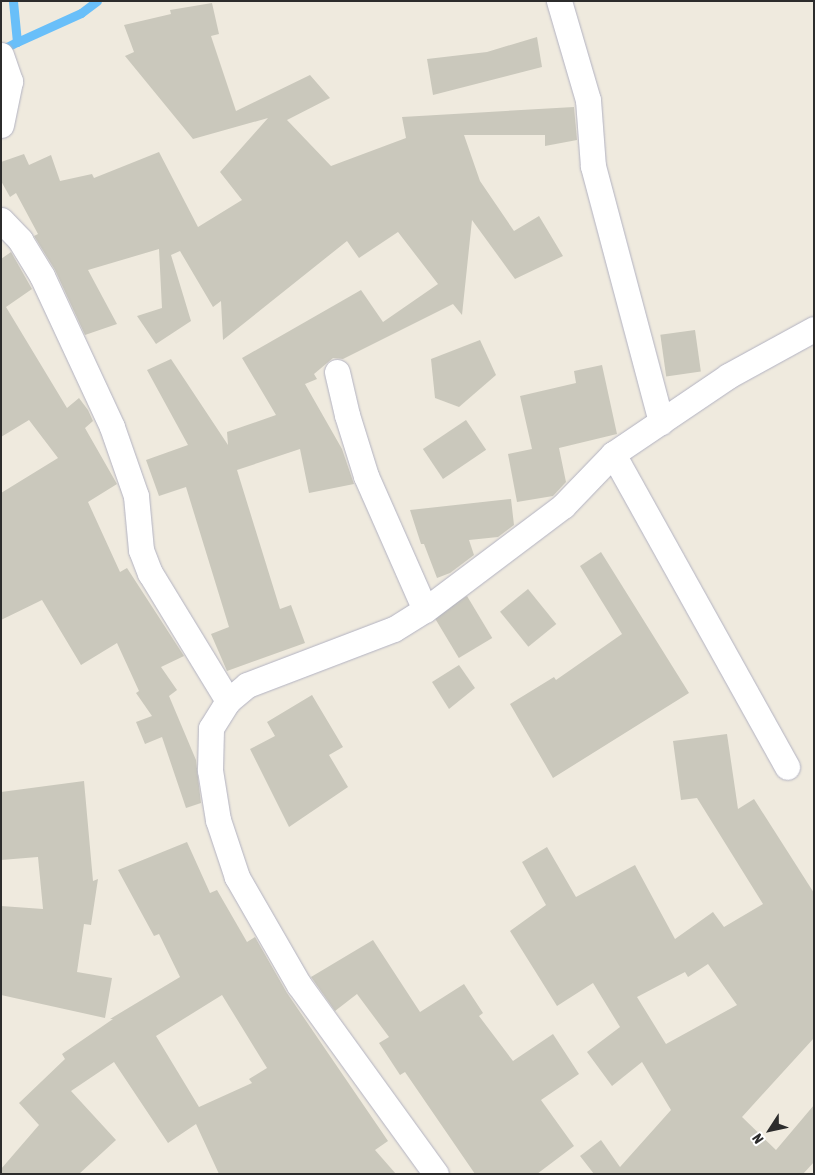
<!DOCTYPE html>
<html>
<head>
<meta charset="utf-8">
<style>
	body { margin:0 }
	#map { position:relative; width:815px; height:1175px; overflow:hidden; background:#efeade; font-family:"Asap Condensed",sans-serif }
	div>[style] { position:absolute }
	.stream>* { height:9px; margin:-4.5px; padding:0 4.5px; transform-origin:4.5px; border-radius:4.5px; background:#69bff9 }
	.building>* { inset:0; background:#cac8bc; transform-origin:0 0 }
	.roads { filter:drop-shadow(0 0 1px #b2b2c1) drop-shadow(0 0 1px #b2b2c1) }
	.street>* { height:25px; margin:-12.5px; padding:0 12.5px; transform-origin:12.5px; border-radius:12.5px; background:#fff }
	span { translate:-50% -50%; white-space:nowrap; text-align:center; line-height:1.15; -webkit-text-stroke:4.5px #fff; paint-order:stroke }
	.frame { position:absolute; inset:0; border:2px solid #2c2c2c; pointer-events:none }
	.north { position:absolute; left:745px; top:1105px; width:50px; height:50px; -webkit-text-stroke:4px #fff; paint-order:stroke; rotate:235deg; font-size:14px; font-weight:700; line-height:20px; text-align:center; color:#2c2c2c }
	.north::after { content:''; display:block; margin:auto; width:18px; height:22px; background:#2c2c2c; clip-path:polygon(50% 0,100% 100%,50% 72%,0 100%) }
</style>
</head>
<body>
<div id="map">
	<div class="stream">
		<i style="left:17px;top:42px;width:70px;rotate:-24.4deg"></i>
		<i style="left:81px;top:13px;width:20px;rotate:-37deg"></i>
		<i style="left:1px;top:50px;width:18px;rotate:-27deg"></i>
		<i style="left:17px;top:42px;width:41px;rotate:-95.6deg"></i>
	</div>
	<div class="building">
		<i style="clip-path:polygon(212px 3px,219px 34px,211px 36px,236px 111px,310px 75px,330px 98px,287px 120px,331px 166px,406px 138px,402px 117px,574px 107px,577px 140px,545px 146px,545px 135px,464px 135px,480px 181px,514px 231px,539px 216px,563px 256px,515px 279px,472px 220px,462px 315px,453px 304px,343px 359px,333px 358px,314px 374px,317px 379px,305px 384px,342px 449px,354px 484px,309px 493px,300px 449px,237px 470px,280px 609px,291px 605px,305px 643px,227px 671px,211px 634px,229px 627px,186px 487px,159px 496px,146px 460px,188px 445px,147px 370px,171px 359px,228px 445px,227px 432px,276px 415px,242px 358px,361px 290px,383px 322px,438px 284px,398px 232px,359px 258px,347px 241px,223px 340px,221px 301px,213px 307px,180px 251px,171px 255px,191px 321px,156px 344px,137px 316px,162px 308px,159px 249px,88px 270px,117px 324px,85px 335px,55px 270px,34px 236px,38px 234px,16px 193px,10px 197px,1px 181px,1px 162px,24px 154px,29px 165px,51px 155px,60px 181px,92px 174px,94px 178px,159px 152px,198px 227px,242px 200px,220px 172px,268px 118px,193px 139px,125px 56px,134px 52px,124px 25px,171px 14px,170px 10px)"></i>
		<i style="clip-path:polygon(537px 37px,542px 67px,433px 95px,427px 59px,487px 52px)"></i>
		<i style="clip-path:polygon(11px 252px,32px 289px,6px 307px,67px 408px,79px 398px,88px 410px,93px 421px,85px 428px,117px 484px,88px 502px,120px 572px,127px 568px,184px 656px,161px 667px,177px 690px,169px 696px,196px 760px,201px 803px,186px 808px,162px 737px,145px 744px,136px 722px,152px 716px,136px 693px,139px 691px,117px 643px,81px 665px,42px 600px,1px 620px,1px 493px,58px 458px,29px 420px,1px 437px,1px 259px)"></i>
		<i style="left:695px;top:330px;width:42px;height:35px;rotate:82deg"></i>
		<i style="clip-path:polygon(480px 340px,496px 375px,459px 407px,435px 398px,431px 359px)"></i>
		<i style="clip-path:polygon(602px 365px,617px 434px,559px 448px,566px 482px,553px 496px,517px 502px,508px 454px,532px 449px,520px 396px,576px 383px,574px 371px)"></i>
		<i style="left:466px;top:420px;width:36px;height:52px;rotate:56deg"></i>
		<i style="clip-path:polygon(511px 499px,514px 525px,498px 537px,469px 540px,474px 555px,450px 573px,437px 578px,424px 544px,421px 544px,410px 510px)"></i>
		<i style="clip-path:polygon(601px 552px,689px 693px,553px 778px,510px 704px,554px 677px,556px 680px,622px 634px,580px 566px)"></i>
		<i style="left:528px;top:589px;width:45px;height:36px;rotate:51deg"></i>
		<i style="left:467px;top:596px;width:49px;height:39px;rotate:59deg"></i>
		<i style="clip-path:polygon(459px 665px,475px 688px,449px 709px,432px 682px)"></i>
		<i style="clip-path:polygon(312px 695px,343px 747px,329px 755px,348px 787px,289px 827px,250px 749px,275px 736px,267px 722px)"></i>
		<i style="clip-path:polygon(evenodd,727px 734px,738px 809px,754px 799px,814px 893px,814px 1038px,742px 1117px,776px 1150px,814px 1105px,814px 1162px,803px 1174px,594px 1174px,580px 1156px,601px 1140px,620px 1167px,671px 1110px,642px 1062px,612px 1086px,587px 1052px,620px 1027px,593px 983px,557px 1006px,510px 931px,546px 905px,522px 862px,547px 847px,576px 897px,635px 865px,675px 939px,713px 912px,724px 927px,763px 904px,697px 798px,681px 800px,673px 741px,727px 734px,708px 964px,737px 1005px,666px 1044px,637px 997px,685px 972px,688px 977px,708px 964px)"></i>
		<i style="clip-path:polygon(84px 781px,93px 881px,98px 879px,91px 925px,84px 924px,77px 972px,112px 978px,105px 1018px,1px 995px,1px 906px,43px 909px,38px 857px,1px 860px,1px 792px)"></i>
		<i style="clip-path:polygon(evenodd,187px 842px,210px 893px,217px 890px,247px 942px,255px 937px,287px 993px,388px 1141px,375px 1150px,396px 1174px,219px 1174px,196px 1124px,168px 1143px,114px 1062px,71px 1091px,116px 1140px,79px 1174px,1px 1174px,1px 1169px,39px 1125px,19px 1103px,65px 1059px,62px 1054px,113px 1019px,110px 1019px,180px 977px,159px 934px,154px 936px,118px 870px,187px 842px,222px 995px,267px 1068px,249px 1079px,252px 1083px,199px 1107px,156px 1036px,222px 995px)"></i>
		<i style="clip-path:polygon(373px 940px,420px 1012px,464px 984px,483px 1013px,479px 1016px,513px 1061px,553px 1034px,579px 1074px,541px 1100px,574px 1146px,537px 1174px,475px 1174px,405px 1072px,400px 1075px,379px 1043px,389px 1037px,357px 994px,335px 1011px,311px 977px)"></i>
	</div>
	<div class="roads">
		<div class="street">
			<i style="left:559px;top:1px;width:103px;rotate:73.7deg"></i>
			<i style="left:588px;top:100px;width:66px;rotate:85.7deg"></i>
			<i style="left:593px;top:166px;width:265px;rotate:75.1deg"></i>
			<i style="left:1px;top:55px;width:28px;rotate:71deg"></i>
			<i style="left:10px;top:81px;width:45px;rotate:101.6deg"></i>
			<i style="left:1px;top:220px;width:28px;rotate:46deg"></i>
			<i style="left:20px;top:240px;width:42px;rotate:58.6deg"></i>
			<i style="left:42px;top:276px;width:166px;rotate:65.1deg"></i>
			<i style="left:112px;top:427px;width:73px;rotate:70.8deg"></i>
			<i style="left:136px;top:496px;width:54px;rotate:84.7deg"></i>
			<i style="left:141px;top:550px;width:25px;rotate:69deg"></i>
			<i style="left:150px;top:573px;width:150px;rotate:58.6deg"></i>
			<i style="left:337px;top:372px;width:44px;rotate:76.9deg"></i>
			<i style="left:347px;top:415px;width:64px;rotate:72.7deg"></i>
			<i style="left:366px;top:476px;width:146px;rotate:66.2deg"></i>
			<i style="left:613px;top:454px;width:358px;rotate:60.9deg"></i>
			<i style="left:436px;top:1174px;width:233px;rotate:-125.9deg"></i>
			<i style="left:299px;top:985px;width:125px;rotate:-119.9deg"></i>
			<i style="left:237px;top:877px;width:60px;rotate:-108.4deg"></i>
			<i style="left:218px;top:820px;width:51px;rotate:-99.1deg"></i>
			<i style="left:210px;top:770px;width:42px;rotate:-88.6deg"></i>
			<i style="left:211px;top:728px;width:32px;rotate:-58deg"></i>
			<i style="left:228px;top:701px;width:25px;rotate:-40deg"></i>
			<i style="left:247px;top:685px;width:157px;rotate:-20.9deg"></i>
			<i style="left:394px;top:629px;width:36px;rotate:-32deg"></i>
			<i style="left:425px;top:610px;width:173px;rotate:-37deg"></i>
			<i style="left:563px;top:506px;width:72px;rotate:-46.1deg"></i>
			<i style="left:613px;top:454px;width:139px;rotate:-34.1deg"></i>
			<i style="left:728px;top:376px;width:98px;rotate:-28.7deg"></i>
		</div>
	</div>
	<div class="frame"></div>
	<div class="north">N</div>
</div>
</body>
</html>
